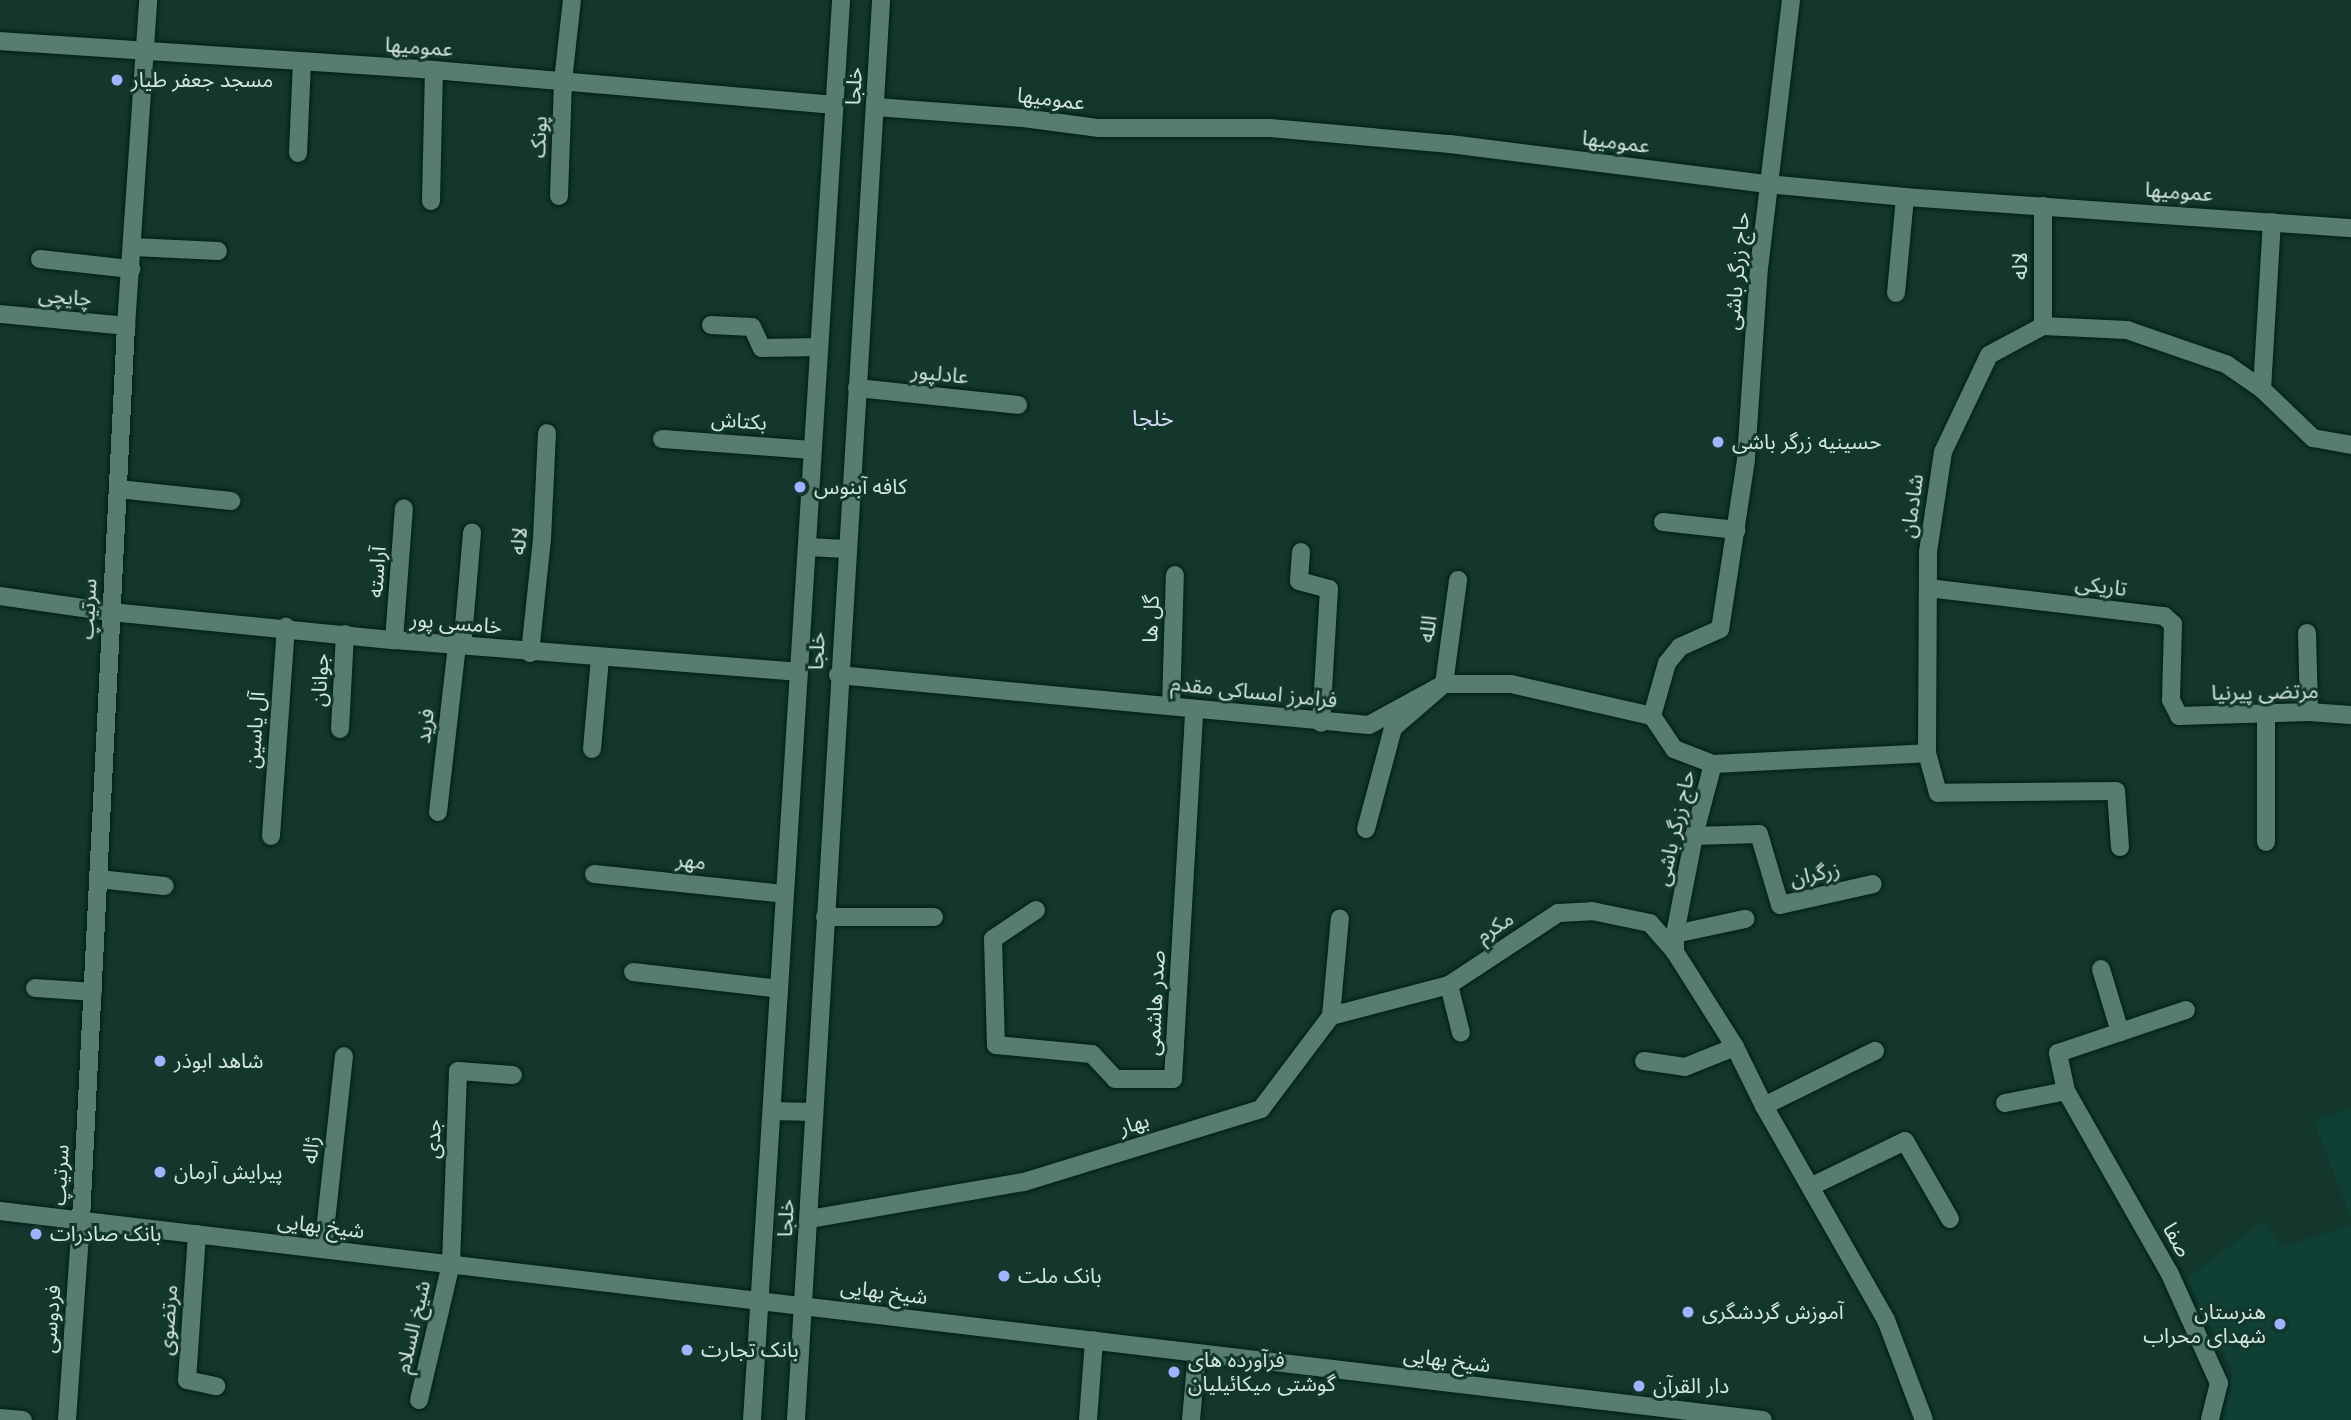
<!DOCTYPE html>
<html>
<head>
<meta charset="utf-8">
<style>
	body { margin:0 }
	#map { position:relative; width:2351px; height:1420px; overflow:hidden; background:#13372d; font-family:Montserrat,"Noto Sans Arabic",sans-serif }
	div>[style] { position:absolute }
	.built>* { inset:0; background:#0f4033 }
	.roads { filter:drop-shadow(0 0 2px #021d16) drop-shadow(0 0 2px #021d16) }
	.minor>* { height:18px; margin:-9px; padding:0 9px; transform-origin:9px; border-radius:9px; background:#577c70 }
	.secondary>* { height:18px; margin:-9px; padding:0 9px; transform-origin:9px; border-radius:9px; background:#577c70 }
	.dots>* { width:19px; height:19px; translate:-50% -50%; box-sizing:border-box; border:4px solid #13372d; border-radius:50% }
	span { translate:-50% -50%; white-space:nowrap; text-align:center; line-height:1.15; -webkit-text-stroke:6px #13372d; paint-order:stroke }
	.street-label { font-size:21px; color:#d4e7e0 }
	.poi-label { font-size:21px; color:#d4e7e0 }
	.left { translate:0 -50%; text-align:left }
	.right { translate:-100% -50%; text-align:right }
	.neighbourhood-label { font-size:23px; color:#d2d9f6 }
</style>
</head>
<body>
<div id="map">
	<div class="built">
		<i style="clip-path:polygon(2351px 1108px,2351px 1218px,2314px 1121px)"></i>
		<i style="clip-path:polygon(2264px 1220px,2281px 1247px,2351px 1225px,2351px 1420px,2223px 1420px,2233px 1369px,2186px 1279px)"></i>
	</div>
	<div class="roads">
		<div class="minor">
			<i style="left:1791px;top:0;width:269px;rotate:96.8deg"></i>
			<i style="left:1759px;top:267px;width:193px;rotate:93.9deg"></i>
			<i style="left:1746px;top:460px;width:171px;rotate:98.7deg"></i>
			<i style="left:1720px;top:629px;width:44px;rotate:155.8deg"></i>
			<i style="left:1680px;top:647px;width:21px;rotate:129deg"></i>
			<i style="left:1667px;top:663px;width:55px;rotate:105.8deg"></i>
			<i style="left:1652px;top:716px;width:40px;rotate:56deg"></i>
			<i style="left:1674px;top:749px;width:42px;rotate:21deg"></i>
			<i style="left:1713px;top:764px;width:214px;rotate:-2.9deg"></i>
			<i style="left:0;top:41px;width:435px;rotate:3.8deg"></i>
			<i style="left:434px;top:70px;width:402px;rotate:5deg"></i>
			<i style="left:876px;top:107px;width:147px;rotate:4.3deg"></i>
			<i style="left:1023px;top:118px;width:77px;rotate:7.5deg"></i>
			<i style="left:1099px;top:128px;width:171px"></i>
			<i style="left:1270px;top:128px;width:181px;rotate:5.1deg"></i>
			<i style="left:1450px;top:144px;width:320px;rotate:7.2deg"></i>
			<i style="left:1767px;top:184px;width:139px;rotate:5.4deg"></i>
			<i style="left:1905px;top:197px;width:447px;rotate:4deg"></i>
			<i style="left:298px;top:153px;width:90px;rotate:-87.5deg"></i>
			<i style="left:559px;top:196px;width:115px;rotate:-88deg"></i>
			<i style="left:563px;top:81px;width:81px;rotate:-83.7deg"></i>
			<i style="left:431px;top:201px;width:131px;rotate:-88.7deg"></i>
			<i style="left:2043px;top:206px;width:120px;rotate:90deg"></i>
			<i style="left:133px;top:247px;width:85px;rotate:2.7deg"></i>
			<i style="left:40px;top:259px;width:92px;rotate:6.3deg"></i>
			<i style="left:1896px;top:293px;width:96px;rotate:-84.6deg"></i>
			<i style="left:0;top:314px;width:127px;rotate:5.4deg"></i>
			<i style="left:711px;top:325px;width:41px;rotate:2.8deg"></i>
			<i style="left:752px;top:327px;width:23px;rotate:65deg"></i>
			<i style="left:762px;top:348px;width:56px;rotate:-1deg"></i>
			<i style="left:857px;top:388px;width:162px;rotate:6deg"></i>
			<i style="left:2262px;top:389px;width:167px;rotate:-86.6deg"></i>
			<i style="left:662px;top:439px;width:151px;rotate:4.2deg"></i>
			<i style="left:118px;top:489px;width:114px;rotate:6.1deg"></i>
			<i style="left:1663px;top:522px;width:74px;rotate:6.2deg"></i>
			<i style="left:1301px;top:552px;width:29px;rotate:94deg"></i>
			<i style="left:1299px;top:581px;width:31px;rotate:15deg"></i>
			<i style="left:1329px;top:589px;width:134px;rotate:93.4deg"></i>
			<i style="left:1928px;top:588px;width:238px;rotate:6.8deg"></i>
			<i style="left:2164px;top:616px;width:12px;rotate:42deg"></i>
			<i style="left:2173px;top:624px;width:76px;rotate:91.5deg"></i>
			<i style="left:2171px;top:700px;width:18px;rotate:63deg"></i>
			<i style="left:2179px;top:716px;width:130px;rotate:-1.8deg"></i>
			<i style="left:2309px;top:712px;width:42px;rotate:4.1deg"></i>
			<i style="left:0;top:596px;width:112px;rotate:8.2deg"></i>
			<i style="left:111px;top:612px;width:284px;rotate:5.7deg"></i>
			<i style="left:394px;top:640px;width:405px;rotate:4.5deg"></i>
			<i style="left:2307px;top:633px;width:79px;rotate:88.5deg"></i>
			<i style="left:394px;top:640px;width:132px;rotate:-85.7deg"></i>
			<i style="left:530px;top:653px;width:115px;rotate:-84deg"></i>
			<i style="left:542px;top:539px;width:106px;rotate:-87.3deg"></i>
			<i style="left:838px;top:675px;width:533px;rotate:5.38deg"></i>
			<i style="left:1369px;top:725px;width:85px;rotate:-28.7deg"></i>
			<i style="left:1444px;top:684px;width:67px"></i>
			<i style="left:1511px;top:684px;width:145px;rotate:12.8deg"></i>
			<i style="left:1171px;top:706px;width:131px;rotate:-88.3deg"></i>
			<i style="left:2266px;top:716px;width:126px;rotate:90deg"></i>
			<i style="left:340px;top:729px;width:95px;rotate:-87deg"></i>
			<i style="left:592px;top:749px;width:92px;rotate:-85deg"></i>
			<i style="left:1713px;top:764px;width:74px;rotate:104.8deg"></i>
			<i style="left:1694px;top:836px;width:100px;rotate:101deg"></i>
			<i style="left:1675px;top:934px;width:18px;rotate:90deg"></i>
			<i style="left:1675px;top:952px;width:112px;rotate:57.7deg"></i>
			<i style="left:1735px;top:1047px;width:66px;rotate:63.8deg"></i>
			<i style="left:1764px;top:1106px;width:246px;rotate:60.3deg"></i>
			<i style="left:1886px;top:1320px;width:107px;rotate:69.2deg"></i>
			<i style="left:438px;top:812px;width:167px;rotate:-83.5deg"></i>
			<i style="left:457px;top:646px;width:10px;rotate:-53deg"></i>
			<i style="left:463px;top:638px;width:106px;rotate:-85.1deg"></i>
			<i style="left:1366px;top:829px;width:105px;rotate:-75deg"></i>
			<i style="left:1393px;top:728px;width:67px;rotate:-40.8deg"></i>
			<i style="left:1444px;top:684px;width:105px;rotate:-82.3deg"></i>
			<i style="left:271px;top:836px;width:210px;rotate:-85.9deg"></i>
			<i style="left:1694px;top:836px;width:65px;rotate:-1.8deg"></i>
			<i style="left:1759px;top:834px;width:74px;rotate:73.5deg"></i>
			<i style="left:1780px;top:905px;width:95px;rotate:-12.7deg"></i>
			<i style="left:2120px;top:847px;width:56px;rotate:-94.1deg"></i>
			<i style="left:2116px;top:791px;width:178px;rotate:179.4deg"></i>
			<i style="left:1938px;top:793px;width:41px;rotate:-105.4deg"></i>
			<i style="left:1927px;top:753px;width:201px;rotate:-89.7deg"></i>
			<i style="left:1928px;top:552px;width:101px;rotate:-81.5deg"></i>
			<i style="left:1943px;top:452px;width:107px;rotate:-64.6deg"></i>
			<i style="left:1989px;top:355px;width:61px;rotate:-28.2deg"></i>
			<i style="left:2043px;top:326px;width:84px;rotate:2.7deg"></i>
			<i style="left:2127px;top:330px;width:105px;rotate:19deg"></i>
			<i style="left:2226px;top:364px;width:44px;rotate:34.8deg"></i>
			<i style="left:2262px;top:389px;width:71px;rotate:43.9deg"></i>
			<i style="left:2313px;top:438px;width:39px;rotate:10deg"></i>
			<i style="left:594px;top:874px;width:191px;rotate:6deg"></i>
			<i style="left:98px;top:879px;width:67px;rotate:6deg"></i>
			<i style="left:1036px;top:910px;width:52px;rotate:146deg"></i>
			<i style="left:993px;top:939px;width:106px;rotate:88.4deg"></i>
			<i style="left:996px;top:1045px;width:96px;rotate:5.4deg"></i>
			<i style="left:1092px;top:1054px;width:34px;rotate:47deg"></i>
			<i style="left:1115px;top:1079px;width:58px"></i>
			<i style="left:1173px;top:1079px;width:370px;rotate:-86.7deg"></i>
			<i style="left:825px;top:917px;width:109px"></i>
			<i style="left:1675px;top:934px;width:72px;rotate:-12.1deg"></i>
			<i style="left:2101px;top:969px;width:66px;rotate:73.2deg"></i>
			<i style="left:633px;top:972px;width:147px;rotate:6.6deg"></i>
			<i style="left:1449px;top:985px;width:49px;rotate:76deg"></i>
			<i style="left:35px;top:988px;width:58px;rotate:3.9deg"></i>
			<i style="left:1331px;top:1016px;width:122px;rotate:-14.7deg"></i>
			<i style="left:1449px;top:985px;width:131px;rotate:-33.4deg"></i>
			<i style="left:1558px;top:913px;width:34px;rotate:-3deg"></i>
			<i style="left:1592px;top:911px;width:59px;rotate:11.7deg"></i>
			<i style="left:1650px;top:923px;width:38px;rotate:49deg"></i>
			<i style="left:1644px;top:1061px;width:41px;rotate:8.3deg"></i>
			<i style="left:1685px;top:1067px;width:54px;rotate:-21.8deg"></i>
			<i style="left:2066px;top:1091px;width:208px;rotate:60.4deg"></i>
			<i style="left:2169px;top:1272px;width:122px;rotate:65.8deg"></i>
			<i style="left:2219px;top:1383px;width:38px;rotate:104deg"></i>
			<i style="left:2005px;top:1103px;width:62px;rotate:-11.1deg"></i>
			<i style="left:2066px;top:1091px;width:39px;rotate:-102deg"></i>
			<i style="left:2058px;top:1053px;width:135px;rotate:-18.6deg"></i>
			<i style="left:1764px;top:1106px;width:124px;rotate:-26.4deg"></i>
			<i style="left:1812px;top:1186px;width:103px;rotate:-25.8deg"></i>
			<i style="left:1905px;top:1141px;width:90px;rotate:60deg"></i>
			<i style="left:809px;top:1219px;width:218px;rotate:-9.8deg"></i>
			<i style="left:1024px;top:1182px;width:248px;rotate:-17.1deg"></i>
			<i style="left:1261px;top:1109px;width:116px;rotate:-53deg"></i>
			<i style="left:1331px;top:1016px;width:98px;rotate:-84.8deg"></i>
			<i style="left:197px;top:1234px;width:146px;rotate:93.9deg"></i>
			<i style="left:187px;top:1380px;width:30px;rotate:12deg"></i>
			<i style="left:323px;top:1249px;width:194px;rotate:-83.8deg"></i>
			<i style="left:419px;top:1400px;width:140px;rotate:-76.8deg"></i>
			<i style="left:451px;top:1264px;width:193px;rotate:-87.9deg"></i>
			<i style="left:458px;top:1071px;width:55px;rotate:4.2deg"></i>
			<i style="left:0;top:1418px;width:23px;rotate:5deg"></i>
			<i style="left:67px;top:1420px;width:200px;rotate:-86deg"></i>
			<i style="left:81px;top:1220px;width:895px;rotate:-87.12deg"></i>
			<i style="left:126px;top:326px;width:327px;rotate:-86.1deg"></i>
			<i style="left:1088px;top:1420px;width:80px;rotate:-85.7deg"></i>
			<i style="left:1191px;top:1420px;width:67px;rotate:-84.9deg"></i>
		</div>
		<div class="secondary">
			<i style="left:808px;top:547px;width:38px;rotate:3deg"></i>
			<i style="left:772px;top:1111px;width:42px;rotate:1.4deg"></i>
			<i style="left:0;top:1211px;width:1775px;rotate:6.76deg"></i>
			<i style="left:752px;top:1420px;width:1423px;rotate:-86.41deg"></i>
			<i style="left:796px;top:1420px;width:1423px;rotate:-86.57deg"></i>
		</div>
	</div>
	<div class="dots">
		<i style="left:117px;top:80px;background:#a2b2fd"></i>
		<i style="left:1718px;top:442px;background:#a2b2fd"></i>
		<i style="left:800px;top:487px;background:#a2b2fd"></i>
		<i style="left:160px;top:1061px;background:#a2b2fd"></i>
		<i style="left:160px;top:1172px;background:#a2b2fd"></i>
		<i style="left:36px;top:1234px;background:#a2b2fd"></i>
		<i style="left:1004px;top:1276px;background:#a2b2fd"></i>
		<i style="left:1688px;top:1312px;background:#a2b2fd"></i>
		<i style="left:2280px;top:1324px;background:#a2b2fd"></i>
		<i style="left:687px;top:1350px;background:#a2b2fd"></i>
		<i style="left:1174px;top:1372px;background:#a2b2fd"></i>
		<i style="left:1639px;top:1386px;background:#a2b2fd"></i>
	</div>
	<div class="street-label">
		<span style="left:419px;top:47px;rotate:4deg">عمومیها</span>
		<span style="left:854px;top:86px;rotate:-87deg">خلجا</span>
		<span style="left:1051px;top:99px;rotate:7deg">عمومیها</span>
		<span style="left:539px;top:137px;rotate:-88deg">پونک</span>
		<span style="left:1616px;top:142px;rotate:7deg">عمومیها</span>
		<span style="left:2179px;top:192px;rotate:4deg">عمومیها</span>
		<span style="left:2020px;top:266px;rotate:-90deg">لاله</span>
		<span style="left:1737px;top:271px;rotate:-85deg">حاج زرگر باشی</span>
		<span style="left:65px;top:297px;rotate:5deg">چایچی</span>
		<span style="left:940px;top:374px;rotate:6deg">عادلپور</span>
		<span style="left:739px;top:421px;rotate:4deg">بکتاش</span>
		<span style="left:1912px;top:506px;rotate:-82deg">شادمان</span>
		<span style="left:519px;top:541px;rotate:-85deg">لاله</span>
		<span style="left:377px;top:572px;rotate:-86deg">آراسته</span>
		<span style="left:2101px;top:586px;rotate:7deg">تاریکی</span>
		<span style="left:88px;top:609px;rotate:-87deg">سرتیپ</span>
		<span style="left:1151px;top:619px;rotate:-88deg">گل ها</span>
		<span style="left:456px;top:623px;rotate:5deg">خامسی پور</span>
		<span style="left:1428px;top:629px;rotate:-82deg">الله</span>
		<span style="left:817px;top:651px;rotate:-87deg">خلجا</span>
		<span style="left:320px;top:680px;rotate:-87deg">جوانان</span>
		<span style="left:1254px;top:692px;rotate:6deg">فرامرز امساکی مقدم</span>
		<span style="left:2265px;top:692px;rotate:-1deg">مرتضی پیرنیا</span>
		<span style="left:425px;top:726px;rotate:-83deg">فرید</span>
		<span style="left:255px;top:730px;rotate:-86deg">آل یاسین</span>
		<span style="left:1675px;top:828px;rotate:-77deg">حاج زرگر باشی</span>
		<span style="left:691px;top:861px;rotate:6deg">مهر</span>
		<span style="left:1815px;top:874px;rotate:-12deg">زرگران</span>
		<span style="left:1495px;top:927px;rotate:-33deg">مکرم</span>
		<span style="left:1155px;top:1003px;rotate:-87deg">صدر هاشمی</span>
		<span style="left:1134px;top:1124px;rotate:-17deg">بهار</span>
		<span style="left:433px;top:1139px;rotate:-88deg">جدی</span>
		<span style="left:311px;top:1150px;rotate:-84deg">ژاله</span>
		<span style="left:60px;top:1175px;rotate:-87deg">سرتیپ</span>
		<span style="left:786px;top:1218px;rotate:-87deg">خلجا</span>
		<span style="left:321px;top:1226px;rotate:7deg">شیخ بهایی</span>
		<span style="left:2177px;top:1240px;rotate:61deg">صفا</span>
		<span style="left:884px;top:1292px;rotate:7deg">شیخ بهایی</span>
		<span style="left:51px;top:1319px;rotate:-86deg">فردوسی</span>
		<span style="left:168px;top:1320px;rotate:-86deg">مرتضوی</span>
		<span style="left:413px;top:1327px;rotate:-77deg">شیخ السلام</span>
		<span style="left:1447px;top:1360px;rotate:7deg">شیخ بهایی</span>
	</div>
	<div class="poi-label">
		<span class="left" style="left:131px;top:80px">مسجد جعفر طیار</span>
		<span class="left" style="left:1732px;top:442px">حسینیه زرگر باشی</span>
		<span class="left" style="left:814px;top:487px">کافه آبنوس</span>
		<span class="left" style="left:174px;top:1061px">شاهد ابوذر</span>
		<span class="left" style="left:174px;top:1172px">پیرایش آرمان</span>
		<span class="left" style="left:50px;top:1234px">بانک صادرات</span>
		<span class="left" style="left:1018px;top:1276px">بانک ملت</span>
		<span class="left" style="left:1702px;top:1312px">آموزش گردشگری</span>
		<span class="right" style="left:2266px;top:1324px">هنرستان<br>شهدای محراب</span>
		<span class="left" style="left:701px;top:1350px">بانک تجارت</span>
		<span class="left" style="left:1188px;top:1372px">فرآورده های<br>گوشتی میکائیلیان</span>
		<span class="left" style="left:1653px;top:1386px">دار القرآن</span>
	</div>
	<div class="neighbourhood-label">
		<span style="left:1153px;top:418px">خلجا</span>
	</div>
</div>
</body>
</html>
